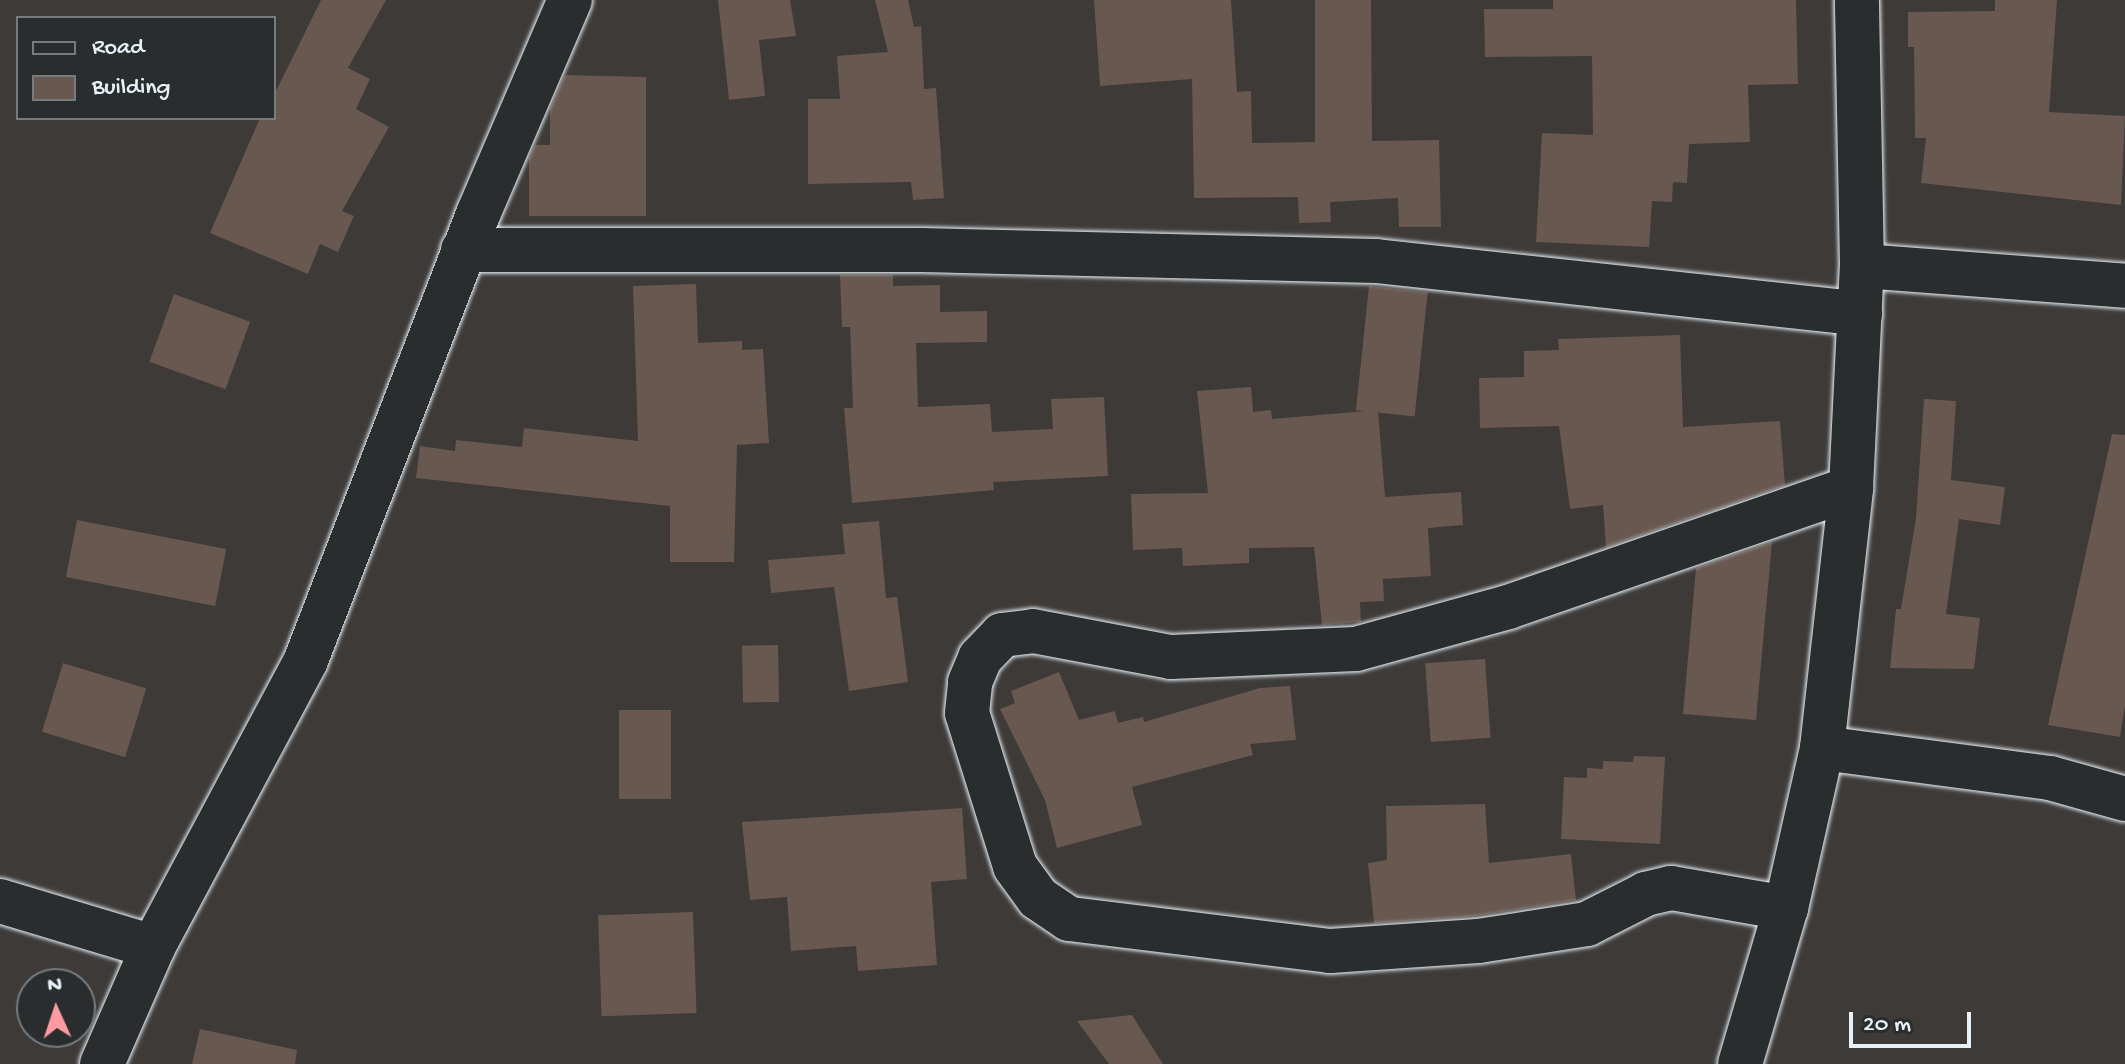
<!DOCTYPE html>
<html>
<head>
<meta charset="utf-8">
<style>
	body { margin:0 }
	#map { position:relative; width:2125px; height:1064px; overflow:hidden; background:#3d3a38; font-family:"Gochi Hand",sans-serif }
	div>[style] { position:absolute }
	.building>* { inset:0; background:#685850; transform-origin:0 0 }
	.roads { filter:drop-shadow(0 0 2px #e8f1f8) drop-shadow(0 0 2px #e8f1f8) }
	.minor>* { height:44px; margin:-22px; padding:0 22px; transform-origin:22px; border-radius:22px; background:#2a2d2e }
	span { translate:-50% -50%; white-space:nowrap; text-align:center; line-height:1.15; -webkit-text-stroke:7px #2a2d2e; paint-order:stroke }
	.legend { position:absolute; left:16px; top:16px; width:260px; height:104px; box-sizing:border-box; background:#2a2d2e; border:2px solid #767b7f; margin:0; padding:10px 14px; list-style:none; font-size:24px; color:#e8f1f8 }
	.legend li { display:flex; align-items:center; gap:16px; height:40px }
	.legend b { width:40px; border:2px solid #767b7f }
	.north { position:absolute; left:16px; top:968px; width:80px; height:80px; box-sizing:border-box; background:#2a2d2e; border:2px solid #767b7f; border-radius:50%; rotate:357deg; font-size:22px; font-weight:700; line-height:32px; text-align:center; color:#e8f1f8 }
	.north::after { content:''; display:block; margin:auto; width:28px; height:36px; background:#ff9aa2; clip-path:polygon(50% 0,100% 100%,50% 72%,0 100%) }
	.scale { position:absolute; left:1849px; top:1012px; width:122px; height:36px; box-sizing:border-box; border:4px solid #e8f1f8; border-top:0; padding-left:10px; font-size:24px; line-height:28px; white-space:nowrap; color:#e8f1f8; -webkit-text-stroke:6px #2a2d2e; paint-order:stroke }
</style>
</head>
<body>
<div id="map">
	<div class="building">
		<i style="clip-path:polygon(321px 0,386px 0,348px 68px,370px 79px,356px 109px,389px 127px,342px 211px,354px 216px,338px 252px,320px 244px,308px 274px,210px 233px,260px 118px,274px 118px,274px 95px)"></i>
		<i style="clip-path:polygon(718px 0,790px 0,796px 36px,759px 40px,765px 96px,729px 100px)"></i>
		<i style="clip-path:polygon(875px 0,908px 0,914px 27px,921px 26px,924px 89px,936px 88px,944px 198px,913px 200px,911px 182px,808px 184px,808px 99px,840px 99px,837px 56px,888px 52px)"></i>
		<i style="clip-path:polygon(1094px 0,1231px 0,1237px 92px,1251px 91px,1252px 143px,1315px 142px,1315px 0,1371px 0,1372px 141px,1439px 140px,1441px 227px,1399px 227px,1398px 198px,1330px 202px,1331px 222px,1299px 223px,1298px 197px,1194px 198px,1192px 79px,1100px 86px)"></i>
		<i style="clip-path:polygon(1553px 0,1796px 0,1798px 84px,1748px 85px,1750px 142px,1689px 144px,1687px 183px,1673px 182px,1672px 202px,1652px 201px,1649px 247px,1536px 242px,1542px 133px,1593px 135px,1592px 56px,1485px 57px,1484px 9px,1553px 9px)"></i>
		<i style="clip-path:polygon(1995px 0,2057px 0,2049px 112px,2125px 116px,2121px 205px,1921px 183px,1926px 138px,1915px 138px,1914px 47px,1908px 47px,1908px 12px,1995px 11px)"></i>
		<i style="clip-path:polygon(565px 75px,646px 77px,646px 216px,529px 216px,529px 158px,535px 145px,550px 145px,550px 109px)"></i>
		<i style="clip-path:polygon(840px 275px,893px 275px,893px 286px,940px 285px,940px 312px,987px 311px,987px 342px,916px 343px,918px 407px,990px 404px,992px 432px,1053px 429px,1051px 399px,1104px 397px,1108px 476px,993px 482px,994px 490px,852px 503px,844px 408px,853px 408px,850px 327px,842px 327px)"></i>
		<i style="clip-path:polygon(696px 284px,698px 343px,742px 341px,742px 350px,763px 349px,769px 443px,737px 445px,734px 562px,670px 562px,670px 506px,416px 478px,420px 446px,455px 451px,456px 440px,522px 447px,524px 428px,638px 441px,633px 286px)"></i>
		<i style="left:1369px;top:286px;width:59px;height:125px;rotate:6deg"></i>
		<i style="left:174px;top:294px;width:81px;height:72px;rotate:20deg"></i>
		<i style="clip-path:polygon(1680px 335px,1683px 427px,1780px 421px,1785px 485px,1606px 547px,1603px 505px,1570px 509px,1559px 426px,1480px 428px,1479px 378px,1524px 377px,1524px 351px,1559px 350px,1558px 339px)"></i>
		<i style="clip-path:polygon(1251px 387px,1253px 412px,1271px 410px,1272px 419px,1378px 410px,1385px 497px,1461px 492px,1463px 525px,1428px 528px,1431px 576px,1383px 579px,1384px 601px,1360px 602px,1361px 622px,1322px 625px,1314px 547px,1249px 548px,1249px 563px,1183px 566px,1182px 548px,1133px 550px,1131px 494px,1208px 493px,1197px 391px)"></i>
		<i style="clip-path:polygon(1924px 399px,1956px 401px,1951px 480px,2005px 487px,2000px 525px,1959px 519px,1946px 614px,1980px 618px,1974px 669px,1890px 668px,1896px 609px,1901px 609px,1916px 518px)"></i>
		<i style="clip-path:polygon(2112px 434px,2125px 435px,2125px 706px,2120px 737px,2048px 725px)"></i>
		<i style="left:77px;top:520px;width:152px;height:58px;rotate:11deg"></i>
		<i style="clip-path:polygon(879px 521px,886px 598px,897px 597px,908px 682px,849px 691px,834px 587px,771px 593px,768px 560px,845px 554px,842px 524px)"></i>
		<i style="clip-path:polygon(1772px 542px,1756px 720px,1683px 714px,1696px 568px)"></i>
		<i style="left:778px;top:645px;width:57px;height:36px;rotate:89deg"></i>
		<i style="left:1485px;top:659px;width:79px;height:60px;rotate:86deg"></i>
		<i style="left:63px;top:663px;width:87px;height:72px;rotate:17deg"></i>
		<i style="clip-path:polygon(1059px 672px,1079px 720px,1115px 711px,1118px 723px,1143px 717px,1144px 722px,1260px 688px,1290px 686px,1296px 740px,1250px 744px,1253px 755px,1132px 787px,1142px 825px,1057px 848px,1045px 800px,1000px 709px,1015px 703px,1011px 691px)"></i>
		<i style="left:619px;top:710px;width:52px;height:89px"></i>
		<i style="clip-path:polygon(1634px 756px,1665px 757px,1660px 844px,1561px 839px,1564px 777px,1587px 778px,1587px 768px,1603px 769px,1603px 761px,1633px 762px)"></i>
		<i style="clip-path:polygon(1485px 804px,1489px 863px,1571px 854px,1576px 900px,1475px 916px,1374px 923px,1368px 863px,1387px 860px,1386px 806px)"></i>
		<i style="clip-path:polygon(962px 808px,967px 879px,931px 882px,937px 965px,858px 971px,856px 946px,791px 951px,787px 897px,750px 900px,742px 822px)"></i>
		<i style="left:693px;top:912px;width:101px;height:95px;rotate:88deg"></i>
		<i style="clip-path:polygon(1132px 1015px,1163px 1064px,1109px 1064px,1077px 1021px)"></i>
		<i style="clip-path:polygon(200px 1029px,297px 1050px,295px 1064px,192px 1064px)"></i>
	</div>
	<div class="roads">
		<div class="minor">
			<i style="left:463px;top:250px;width:458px"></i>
			<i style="left:921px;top:250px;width:455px;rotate:1.4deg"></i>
			<i style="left:1376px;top:261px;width:487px;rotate:6.2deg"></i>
			<i style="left:1862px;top:266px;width:264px;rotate:4.3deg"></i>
			<i style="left:1822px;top:748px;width:230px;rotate:7.5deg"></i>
			<i style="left:2050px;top:778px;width:78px;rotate:15.6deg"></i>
			<i style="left:0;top:901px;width:160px;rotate:16.7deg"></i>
			<i style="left:1786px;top:908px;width:117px;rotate:-170.1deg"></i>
			<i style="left:1671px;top:888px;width:26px;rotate:167deg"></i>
			<i style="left:1646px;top:894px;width:66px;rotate:153deg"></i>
			<i style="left:1587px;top:924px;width:110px;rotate:171.1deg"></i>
			<i style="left:1478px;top:941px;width:148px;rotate:176.1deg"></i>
			<i style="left:1330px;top:951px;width:263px;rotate:-173deg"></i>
			<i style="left:1069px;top:919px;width:37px;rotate:-146deg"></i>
			<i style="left:1038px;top:898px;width:39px;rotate:-126deg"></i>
			<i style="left:1015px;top:866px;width:160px;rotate:-107.4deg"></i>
			<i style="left:967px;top:713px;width:31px;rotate:-84deg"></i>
			<i style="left:970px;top:682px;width:26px;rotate:-67deg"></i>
			<i style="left:980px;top:658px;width:32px;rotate:-46deg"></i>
			<i style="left:1002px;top:635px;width:31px;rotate:-7deg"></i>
			<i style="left:1033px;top:631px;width:140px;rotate:10.7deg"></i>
			<i style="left:1171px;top:657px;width:185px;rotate:-2.5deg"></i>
			<i style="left:1356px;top:649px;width:158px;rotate:-15.4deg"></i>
			<i style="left:1508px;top:607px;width:363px;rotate:-19.1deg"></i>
			<i style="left:102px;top:1064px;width:128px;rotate:-66.4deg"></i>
			<i style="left:153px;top:947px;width:325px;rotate:-61.9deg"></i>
			<i style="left:306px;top:660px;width:480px;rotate:-68.9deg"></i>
			<i style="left:479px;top:212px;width:231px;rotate:-66.8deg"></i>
			<i style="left:1740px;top:1064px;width:163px;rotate:-73.6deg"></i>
			<i style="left:1786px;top:908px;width:164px;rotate:-77.3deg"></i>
			<i style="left:1822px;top:748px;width:262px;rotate:-83.6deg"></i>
			<i style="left:1851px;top:488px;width:222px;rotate:-87.2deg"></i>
			<i style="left:1862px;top:266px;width:266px;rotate:-91.1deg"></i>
		</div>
	</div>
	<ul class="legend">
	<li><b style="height:10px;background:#2a2d2e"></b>Road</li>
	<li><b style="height:22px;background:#685850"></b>Building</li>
	</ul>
	<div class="north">N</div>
	<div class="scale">20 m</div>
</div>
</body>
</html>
